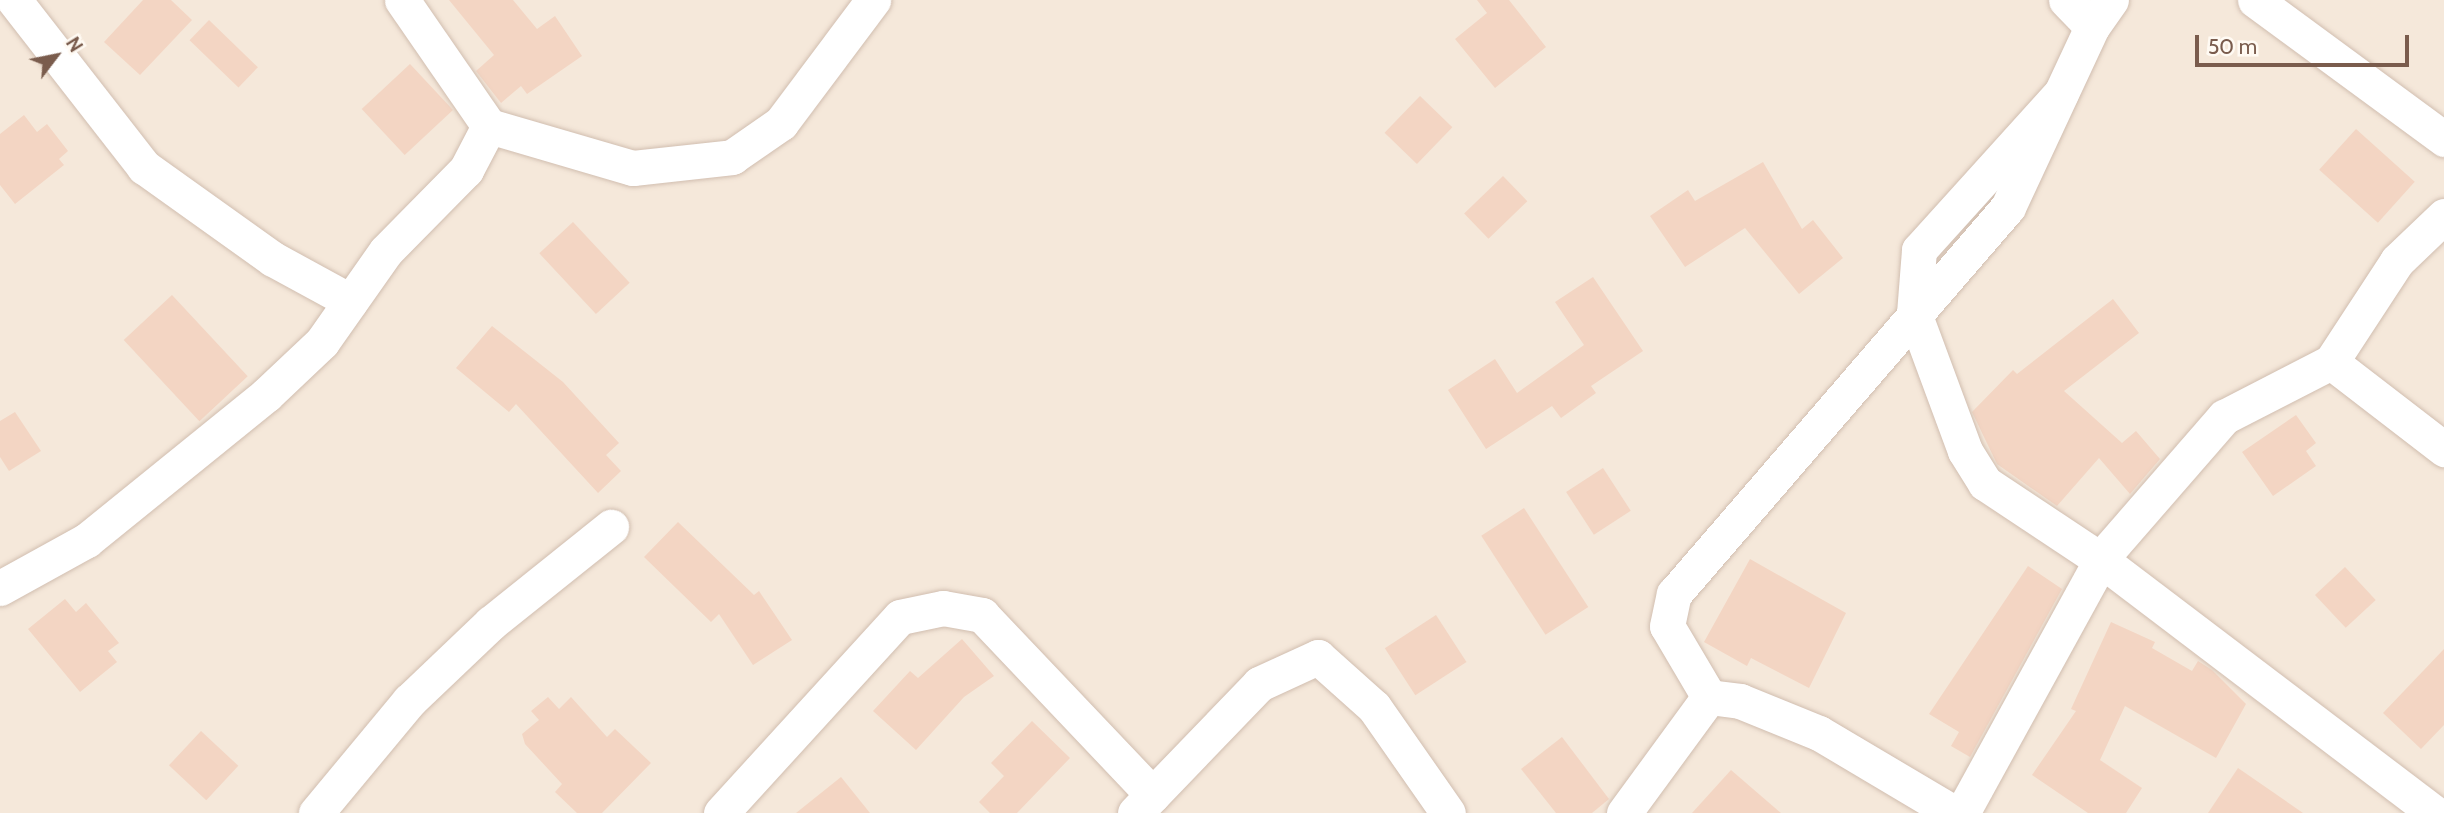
<!DOCTYPE html>
<html>
<head>
<meta charset="utf-8">
<style>
	body { margin:0 }
	#map { position:relative; width:2444px; height:813px; overflow:hidden; background:#fdf6ec; font-family:Cabin,sans-serif }
	div>[style] { position:absolute }
	.residential>* { inset:0; background:#f5e8da; transform-origin:0 0 }
	.building>* { inset:0; background:#f3d5c3; transform-origin:0 0 }
	.roads { filter:drop-shadow(0 0 2px #d1beb0) drop-shadow(0 0 2px #d1beb0) }
	.minor>* { height:35px; margin:-17.5px; padding:0 17.5px; transform-origin:17.5px; border-radius:17.5px; background:#fff }
	span { translate:-50% -50%; white-space:nowrap; text-align:center; line-height:1.15; -webkit-text-stroke:5px #fffaf3; paint-order:stroke }
	.north { position:absolute; left:21px; top:21px; width:70px; height:70px; -webkit-text-stroke:5px #fffaf3; paint-order:stroke; rotate:58deg; font-size:19px; font-weight:700; line-height:28px; text-align:center; color:#7a5c4d }
	.north::after { content:''; display:block; margin:auto; width:24px; height:32px; background:#7a5c4d; clip-path:polygon(50% 0,100% 100%,50% 72%,0 100%) }
	.scale { position:absolute; left:2195px; top:35px; width:214px; height:32px; box-sizing:border-box; border:4px solid #7a5c4d; border-top:0; padding-left:9px; font-size:21px; line-height:24px; white-space:nowrap; color:#7a5c4d; -webkit-text-stroke:5px #fffaf3; paint-order:stroke }
</style>
</head>
<body>
<div id="map">
	<div class="residential">
		<i style="left:0;top:0;width:2444px;height:813px"></i>
	</div>
	<div class="building">
		<i style="clip-path:polygon(143px 0,171px 0,192px 20px,140px 75px,104px 42px)"></i>
		<i style="clip-path:polygon(449px 0,513px 0,537px 29px,555px 16px,582px 56px,527px 94px,521px 86px,501px 103px,476px 71px,494px 55px)"></i>
		<i style="clip-path:polygon(1477px 0,1509px 0,1546px 47px,1495px 88px,1455px 39px,1487px 13px)"></i>
		<i style="left:209px;top:20px;width:68px;height:28px;rotate:44deg"></i>
		<i style="left:410px;top:64px;width:63px;height:66px;rotate:47deg"></i>
		<i style="left:1420px;top:96px;width:45px;height:51px;rotate:44deg"></i>
		<i style="clip-path:polygon(24px 115px,37px 132px,47px 124px,68px 151px,59px 159px,64px 165px,15px 204px,0 185px,0 134px)"></i>
		<i style="left:2356px;top:129px;width:79px;height:55px;rotate:42deg"></i>
		<i style="clip-path:polygon(1763px 162px,1802px 229px,1813px 220px,1843px 258px,1799px 294px,1745px 228px,1685px 267px,1650px 216px,1688px 190px,1695px 201px)"></i>
		<i style="left:1503px;top:176px;width:35px;height:54px;rotate:46deg"></i>
		<i style="left:573px;top:222px;width:83px;height:46px;rotate:47deg"></i>
		<i style="clip-path:polygon(1593px 277px,1643px 351px,1591px 386px,1596px 393px,1561px 418px,1552px 406px,1486px 449px,1448px 390px,1495px 359px,1517px 393px,1584px 345px,1555px 302px)"></i>
		<i style="left:172px;top:295px;width:111px;height:66px;rotate:47deg"></i>
		<i style="clip-path:polygon(2113px 299px,2139px 333px,2064px 391px,2122px 443px,2136px 431px,2160px 459px,2130px 494px,2099px 458px,2057px 506px,1997px 464px,1972px 412px,2013px 370px,2017px 374px)"></i>
		<i style="clip-path:polygon(492px 326px,563px 382px,619px 443px,606px 455px,621px 471px,598px 493px,516px 404px,509px 412px,456px 368px)"></i>
		<i style="clip-path:polygon(15px 412px,41px 451px,9px 471px,0 457px,0 421px)"></i>
		<i style="clip-path:polygon(2296px 415px,2316px 443px,2306px 451px,2316px 466px,2273px 496px,2242px 452px)"></i>
		<i style="left:1603px;top:468px;width:51px;height:44px;rotate:57deg"></i>
		<i style="left:1524px;top:508px;width:118px;height:51px;rotate:57deg"></i>
		<i style="clip-path:polygon(678px 522px,754px 595px,759px 591px,792px 640px,753px 665px,719px 614px,711px 622px,644px 557px)"></i>
		<i style="clip-path:polygon(1750px 559px,1846px 613px,1809px 688px,1751px 658px,1747px 666px,1704px 642px)"></i>
		<i style="clip-path:polygon(2028px 566px,2062px 589px,1970px 757px,1951px 746px,1959px 732px,1929px 714px)"></i>
		<i style="left:2345px;top:567px;width:45px;height:41px;rotate:47deg"></i>
		<i style="clip-path:polygon(65px 599px,76px 612px,86px 603px,119px 643px,108px 651px,117px 662px,80px 692px,28px 629px)"></i>
		<i style="left:1436px;top:615px;width:56px;height:61px;rotate:57deg"></i>
		<i style="clip-path:polygon(2111px 622px,2155px 642px,2152px 648px,2192px 671px,2198px 661px,2212px 670px,2246px 704px,2216px 758px,2125px 706px,2100px 760px,2142px 788px,2126px 813px,2088px 813px,2032px 775px,2076px 711px,2071px 709px)"></i>
		<i style="clip-path:polygon(962px 639px,994px 676px,964px 697px,916px 750px,873px 711px,910px 671px,918px 678px)"></i>
		<i style="clip-path:polygon(2444px 649px,2444px 725px,2421px 749px,2383px 713px)"></i>
		<i style="clip-path:polygon(548px 697px,559px 709px,571px 697px,607px 737px,615px 729px,651px 763px,602px 813px,577px 813px,555px 792px,562px 784px,525px 744px,522px 734px,539px 720px,531px 711px)"></i>
		<i style="clip-path:polygon(1032px 721px,1070px 758px,1017px 813px,990px 813px,979px 802px,1004px 776px,991px 763px)"></i>
		<i style="left:201px;top:731px;width:51px;height:47px;rotate:43deg"></i>
		<i style="clip-path:polygon(1562px 737px,1609px 799px,1592px 813px,1556px 813px,1521px 769px)"></i>
		<i style="clip-path:polygon(2238px 768px,2303px 813px,2208px 813px)"></i>
		<i style="clip-path:polygon(1731px 770px,1781px 813px,1692px 813px)"></i>
		<i style="clip-path:polygon(841px 777px,870px 813px,796px 813px)"></i>
	</div>
	<div class="roads">
		<div class="minor">
			<i style="left:14px;top:0;width:212px;rotate:52.1deg"></i>
			<i style="left:144px;top:167px;width:158px;rotate:35.5deg"></i>
			<i style="left:273px;top:259px;width:88px;rotate:28.6deg"></i>
			<i style="left:402px;top:0;width:153px;rotate:55.4deg"></i>
			<i style="left:489px;top:126px;width:150px;rotate:16.3deg"></i>
			<i style="left:633px;top:168px;width:100px;rotate:-6.3deg"></i>
			<i style="left:732px;top:157px;width:60px;rotate:-34.8deg"></i>
			<i style="left:781px;top:123px;width:154px;rotate:-53.2deg"></i>
			<i style="left:2066px;top:0;width:37px;rotate:46deg"></i>
			<i style="left:2255px;top:0;width:235px;rotate:36.3deg"></i>
			<i style="left:2061px;top:93px;width:212px;rotate:132.1deg"></i>
			<i style="left:1919px;top:250px;width:63px;rotate:94.5deg"></i>
			<i style="left:1914px;top:313px;width:147px;rotate:69.7deg"></i>
			<i style="left:1965px;top:451px;width:38px;rotate:58deg"></i>
			<i style="left:1985px;top:483px;width:139px;rotate:33.6deg"></i>
			<i style="left:2101px;top:560px;width:418px;rotate:37.2deg"></i>
			<i style="left:2331px;top:362px;width:121px;rotate:-56.8deg"></i>
			<i style="left:2397px;top:261px;width:65px;rotate:-43.8deg"></i>
			<i style="left:0;top:588px;width:99px;rotate:-28.9deg"></i>
			<i style="left:87px;top:540px;width:230px;rotate:-39deg"></i>
			<i style="left:266px;top:395px;width:77px;rotate:-43.4deg"></i>
			<i style="left:322px;top:342px;width:111px;rotate:-54.9deg"></i>
			<i style="left:386px;top:251px;width:114px;rotate:-45.4deg"></i>
			<i style="left:466px;top:170px;width:50px;rotate:-62.4deg"></i>
			<i style="left:1709px;top:697px;width:82px;rotate:-120.6deg"></i>
			<i style="left:1667px;top:626px;width:33px;rotate:-78deg"></i>
			<i style="left:1674px;top:594px;width:511px;rotate:-49.2deg"></i>
			<i style="left:2008px;top:207px;width:199px;rotate:-65deg"></i>
			<i style="left:2092px;top:27px;width:33px;rotate:-55deg"></i>
			<i style="left:316px;top:813px;width:146px;rotate:-50.3deg"></i>
			<i style="left:409px;top:701px;width:113px;rotate:-43.6deg"></i>
			<i style="left:491px;top:623px;width:154px;rotate:-38.7deg"></i>
			<i style="left:721px;top:813px;width:265px;rotate:-47.6deg"></i>
			<i style="left:900px;top:617px;width:44px;rotate:-11.8deg"></i>
			<i style="left:943px;top:608px;width:40px;rotate:10deg"></i>
			<i style="left:982px;top:615px;width:248px;rotate:46.5deg"></i>
			<i style="left:1135px;top:813px;width:179px;rotate:-46.1deg"></i>
			<i style="left:1259px;top:684px;width:65px;rotate:-24.6deg"></i>
			<i style="left:1318px;top:657px;width:75px;rotate:41.8deg"></i>
			<i style="left:1374px;top:707px;width:129px;rotate:55.1deg"></i>
			<i style="left:1624px;top:813px;width:144px;rotate:-53.8deg"></i>
			<i style="left:1709px;top:697px;width:31px;rotate:7deg"></i>
			<i style="left:1740px;top:701px;width:85px;rotate:22.1deg"></i>
			<i style="left:1819px;top:733px;width:157px;rotate:30.7deg"></i>
			<i style="left:1962px;top:813px;width:294px;rotate:-61.2deg"></i>
			<i style="left:2104px;top:555px;width:183px;rotate:-49deg"></i>
			<i style="left:2224px;top:417px;width:120px;rotate:-27.2deg"></i>
			<i style="left:2331px;top:362px;width:143px;rotate:37.6deg"></i>
		</div>
	</div>
	<div class="north">N</div>
	<div class="scale">50 m</div>
</div>
</body>
</html>
